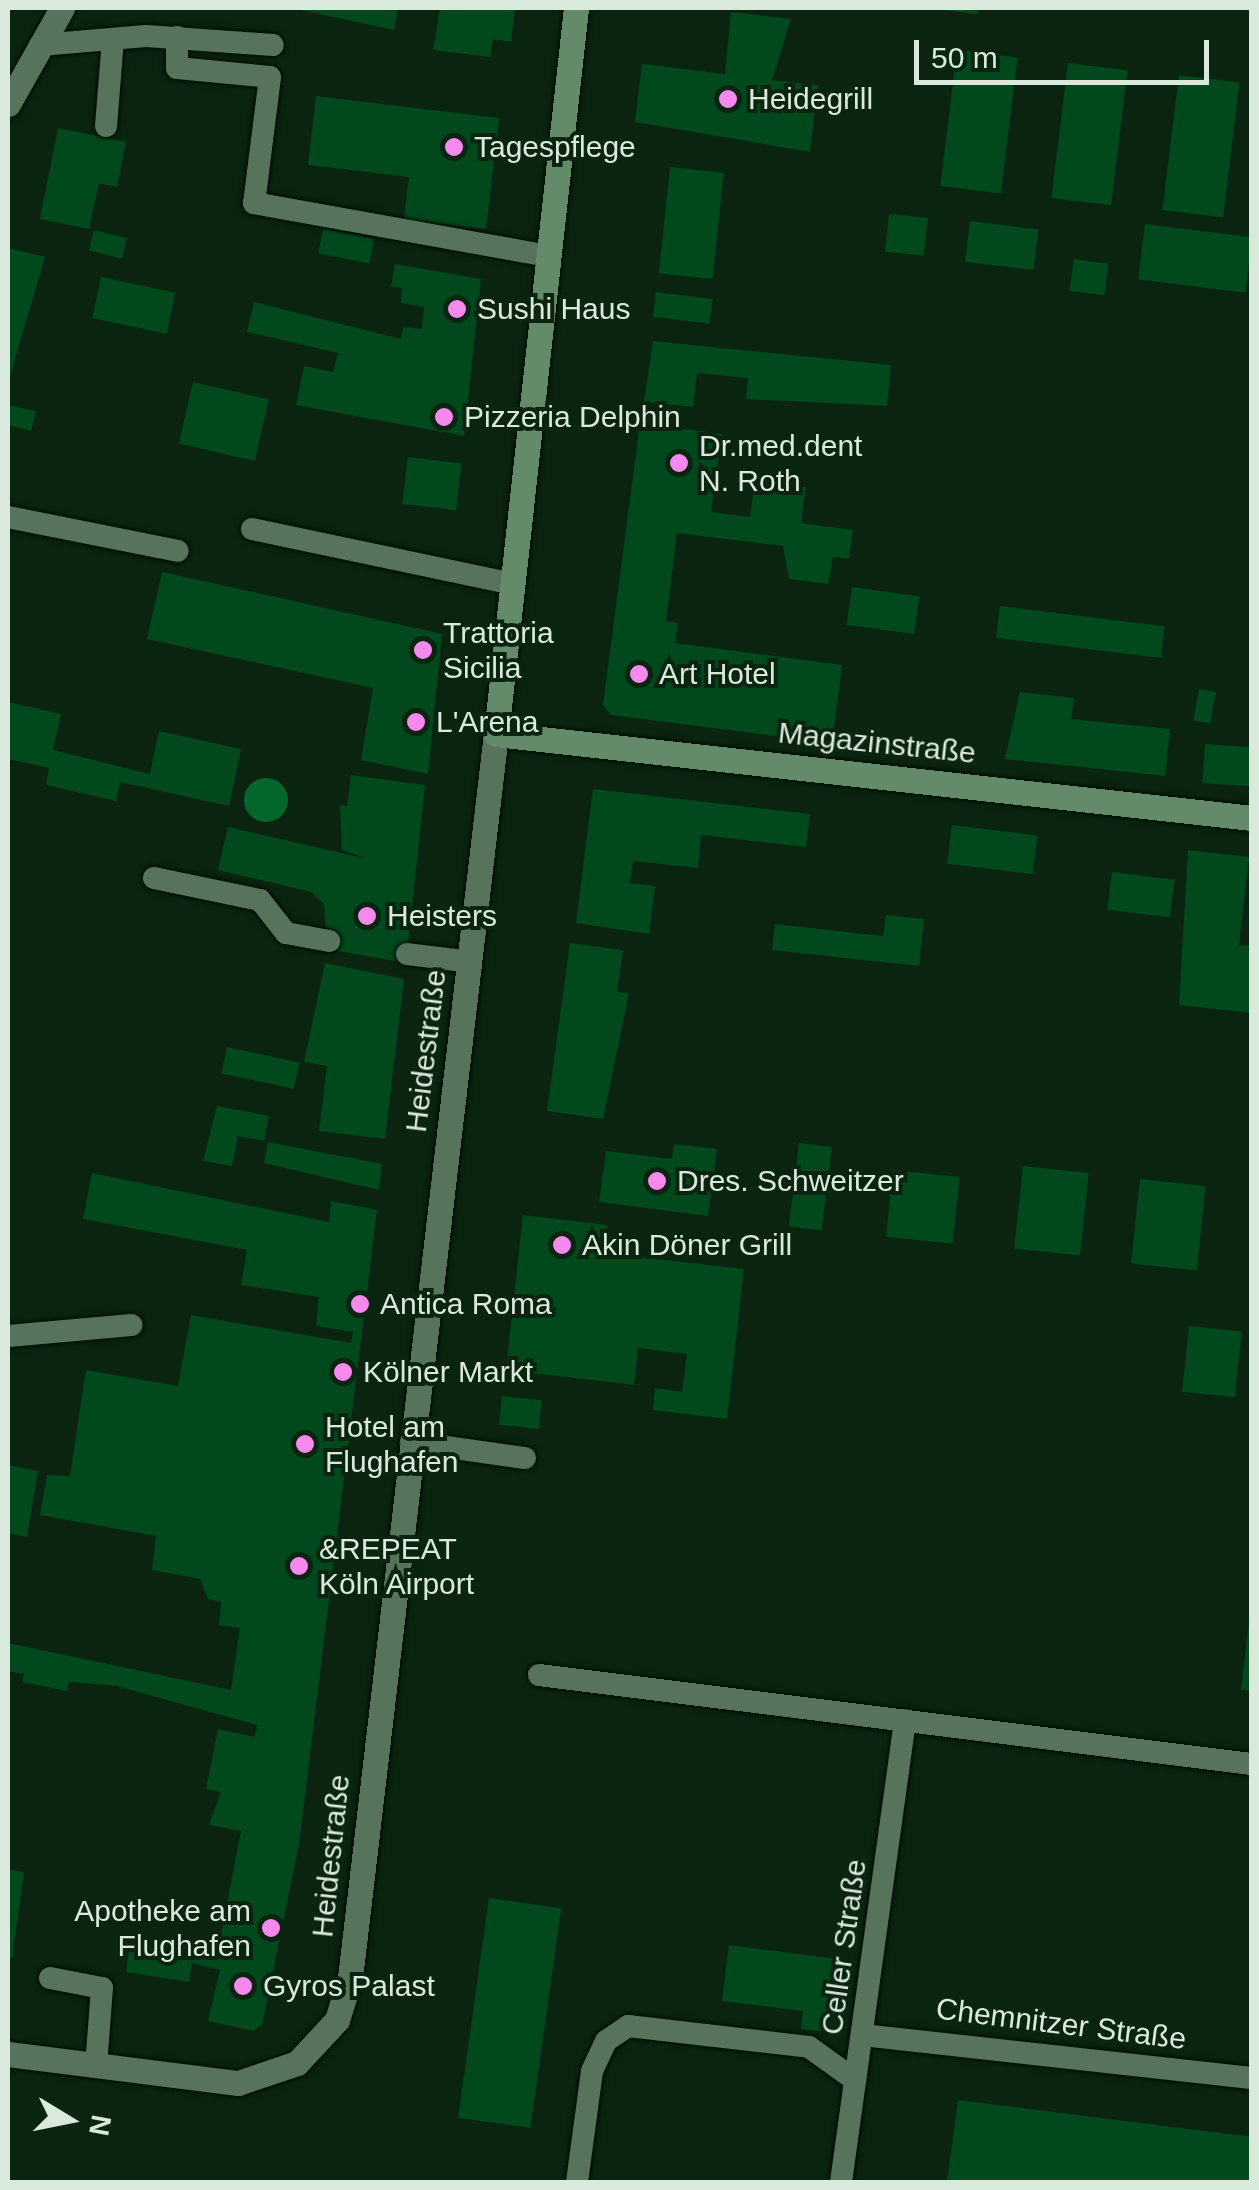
<!DOCTYPE html>
<html>
<head>
<meta charset="utf-8">
<style>
	body { margin:0 }
	#map { position:relative; width:1259px; height:2190px; overflow:hidden; background:#0a2410; font-family:Helvetica,sans-serif }
	div>[style] { position:absolute }
	.water>* { inset:0; background:#03662b }
	.round { border-radius:50% }
	.building>* { inset:0; background:#01491c; transform-origin:0 0 }
	.roads { filter:drop-shadow(0 0 2px #000d01) drop-shadow(0 0 2px #000d01) }
	.service>* { height:22px; margin:-11px; padding:0 11px; transform-origin:11px; border-radius:11px; background:#57735b }
	.minor>* { height:25px; margin:-12.5px; padding:0 12.5px; transform-origin:12.5px; border-radius:12.5px; background:#57735b }
	.tertiary>* { height:25px; margin:-12.5px; padding:0 12.5px; transform-origin:12.5px; border-radius:12.5px; background:#57735b }
	.secondary>* { height:25px; margin:-12.5px; padding:0 12.5px; transform-origin:12.5px; border-radius:12.5px; background:#638b69 }
	.dots>* { width:28px; height:28px; translate:-50% -50%; box-sizing:border-box; border:5px solid #0a2410; border-radius:50% }
	span { translate:-50% -50%; white-space:nowrap; text-align:center; line-height:1.15; -webkit-text-stroke:8px #0a2410; paint-order:stroke }
	.poi-label { font-size:30px; color:#d9e9db }
	.left { translate:0 -50%; text-align:left }
	.right { translate:-100% -50%; text-align:right }
	.street-label { font-size:30px; color:#d9e9db }
	.frame { position:absolute; inset:0; border:10px solid #d9e9db; pointer-events:none }
	.north { position:absolute; left:20px; top:2070px; width:100px; height:100px; -webkit-text-stroke:8px #0a2410; paint-order:stroke; rotate:100deg; font-size:28px; font-weight:700; line-height:40px; text-align:center; color:#d9e9db }
	.north::after { content:''; display:block; margin:auto; width:35px; height:45px; background:#d9e9db; clip-path:polygon(50% 0,100% 100%,50% 72%,0 100%) }
	.scale { position:absolute; left:914px; top:40px; width:295px; height:45px; box-sizing:border-box; border:5px solid #d9e9db; border-top:0; padding-left:12px; font-size:30px; line-height:35px; white-space:nowrap; color:#d9e9db; -webkit-text-stroke:8px #0a2410; paint-order:stroke }
</style>
</head>
<body>
<div id="map">
	<div class="water">
		<i class="round" style="left:244px;top:778px;width:44px;height:44px"></i>
	</div>
	<div class="building">
		<i style="clip-path:polygon(291px 8px,398px 8px,394px 30px)"></i>
		<i style="clip-path:polygon(440px 8px,515px 8px,511px 42px,493px 39px,490px 57px,433px 50px)"></i>
		<i style="clip-path:polygon(924px 8px,978px 8px,977px 14px)"></i>
		<i style="clip-path:polygon(731px 12px,791px 19px,772px 80px,818px 85px,810px 152px,635px 122px,642px 64px,725px 74px)"></i>
		<i style="left:957px;top:50px;width:61px;height:137px;rotate:7deg"></i>
		<i style="left:1068px;top:63px;width:60px;height:136px;rotate:7deg"></i>
		<i style="left:1179px;top:75px;width:61px;height:136px;rotate:7deg"></i>
		<i style="clip-path:polygon(316px 96px,499px 118px,486px 229px,404px 219px,409px 177px,308px 165px)"></i>
		<i style="clip-path:polygon(58px 128px,126px 142px,117px 187px,99px 183px,89px 229px,40px 219px)"></i>
		<i style="left:670px;top:167px;width:54px;height:107px;rotate:6deg"></i>
		<i style="left:889px;top:214px;width:39px;height:38px;rotate:6deg"></i>
		<i style="left:970px;top:221px;width:69px;height:41px;rotate:7deg"></i>
		<i style="left:1145px;top:224px;width:108px;height:56px;rotate:7deg"></i>
		<i style="left:323px;top:229px;width:52px;height:25px;rotate:11deg"></i>
		<i style="left:94px;top:230px;width:34px;height:21px;rotate:14deg"></i>
		<i style="clip-path:polygon(8px 248px,45px 257px,9px 379px,8px 379px)"></i>
		<i style="left:1074px;top:259px;width:35px;height:32px;rotate:8deg"></i>
		<i style="clip-path:polygon(395px 264px,481px 279px,464px 436px,296px 405px,304px 366px,333px 372px,338px 353px,247px 332px,254px 302px,401px 339px,403px 327px,422px 329px,424px 307px,401px 303px,402px 288px,391px 287px)"></i>
		<i style="left:101px;top:277px;width:76px;height:42px;rotate:12deg"></i>
		<i style="left:656px;top:292px;width:57px;height:25px;rotate:7deg"></i>
		<i style="clip-path:polygon(653px 341px,891px 365px,887px 406px,746px 399px,748px 378px,697px 373px,693px 407px,644px 402px)"></i>
		<i style="left:193px;top:382px;width:78px;height:63px;rotate:13deg"></i>
		<i style="clip-path:polygon(8px 405px,36px 411px,31px 431px,8px 425px)"></i>
		<i style="clip-path:polygon(640px 423px,722px 434px,711px 512px,750px 517px,755px 481px,806px 487px,801px 523px,853px 530px,849px 559px,833px 557px,828px 584px,789px 579px,783px 546px,677px 533px,666px 621px,678px 623px,675px 643px,842px 665px,832px 743px,611px 715px,603px 705px)"></i>
		<i style="left:408px;top:457px;width:54px;height:47px;rotate:7deg"></i>
		<i style="clip-path:polygon(162px 572px,442px 634px,428px 774px,361px 760px,373px 688px,147px 639px)"></i>
		<i style="left:852px;top:587px;width:68px;height:38px;rotate:8deg"></i>
		<i style="left:1000px;top:606px;width:166px;height:32px;rotate:7deg"></i>
		<i style="left:1199px;top:689px;width:17px;height:32px;rotate:10deg"></i>
		<i style="clip-path:polygon(1020px 692px,1074px 698px,1071px 719px,1170px 729px,1165px 776px,1005px 759px)"></i>
		<i style="clip-path:polygon(8px 702px,61px 714px,53px 750px,150px 774px,159px 731px,241px 749px,229px 806px,120px 782px,116px 801px,46px 785px,49px 768px,8px 759px)"></i>
		<i style="left:1205px;top:744px;width:47px;height:39px;rotate:4deg"></i>
		<i style="clip-path:polygon(351px 775px,425px 785px,406px 963px,327px 949px,324px 904px,311px 892px,218px 870px,228px 827px,368px 859px,342px 850px,340px 805px,347px 806px)"></i>
		<i style="clip-path:polygon(593px 789px,810px 814px,806px 847px,701px 835px,698px 868px,633px 861px,630px 883px,655px 886px,649px 934px,576px 923px)"></i>
		<i style="left:952px;top:825px;width:86px;height:39px;rotate:7deg"></i>
		<i style="clip-path:polygon(1188px 850px,1249px 857px,1239px 945px,1252px 946px,1252px 1013px,1179px 1005px)"></i>
		<i style="left:1112px;top:872px;width:63px;height:38px;rotate:7deg"></i>
		<i style="clip-path:polygon(886px 915px,924px 919px,919px 966px,772px 950px,775px 924px,883px 936px)"></i>
		<i style="clip-path:polygon(570px 943px,623px 950px,617px 992px,629px 993px,603px 1119px,547px 1111px)"></i>
		<i style="clip-path:polygon(325px 963px,404px 979px,385px 1139px,319px 1131px,327px 1066px,304px 1062px)"></i>
		<i style="left:227px;top:1047px;width:74px;height:27px;rotate:12deg"></i>
		<i style="clip-path:polygon(217px 1106px,269px 1116px,264px 1141px,238px 1136px,232px 1166px,203px 1161px)"></i>
		<i style="clip-path:polygon(268px 1142px,382px 1164px,379px 1190px,264px 1163px)"></i>
		<i style="left:799px;top:1143px;width:33px;height:84px;rotate:7deg"></i>
		<i style="clip-path:polygon(674px 1144px,717px 1149px,708px 1216px,599px 1202px,606px 1151px,672px 1159px)"></i>
		<i style="left:1023px;top:1166px;width:66px;height:83px;rotate:6deg"></i>
		<i style="left:893px;top:1170px;width:67px;height:67px;rotate:6deg"></i>
		<i style="clip-path:polygon(92px 1173px,329px 1222px,331px 1201px,377px 1210px,299px 1844px,262px 2025px,253px 2031px,208px 2021px,220px 1970px,192px 1963px,189px 1982px,126px 1972px,131px 1936px,218px 1950px,241px 1831px,209px 1825px,221px 1792px,206px 1789px,218px 1729px,255px 1737px,257px 1725px,117px 1686px,69px 1682px,67px 1691px,22px 1682px,24px 1674px,8px 1671px,8px 1643px,231px 1690px,240px 1628px,219px 1625px,221px 1602px,208px 1599px,200px 1579px,152px 1570px,156px 1536px,40px 1515px,47px 1475px,70px 1476px,86px 1370px,178px 1386px,191px 1315px,351px 1343px,353px 1332px,316px 1326px,319px 1297px,241px 1285px,247px 1250px,83px 1219px)"></i>
		<i style="left:1140px;top:1179px;width:66px;height:85px;rotate:6deg"></i>
		<i style="clip-path:polygon(523px 1215px,607px 1225px,603px 1253px,744px 1269px,727px 1419px,653px 1410px,655px 1388px,682px 1392px,687px 1354px,638px 1348px,634px 1385px,506px 1370px)"></i>
		<i style="left:1189px;top:1326px;width:53px;height:66px;rotate:6deg"></i>
		<i style="left:502px;top:1396px;width:40px;height:29px;rotate:6deg"></i>
		<i style="clip-path:polygon(8px 1465px,38px 1471px,27px 1537px,8px 1533px)"></i>
		<i style="clip-path:polygon(1249px 1622px,1252px 1622px,1252px 1691px,1241px 1690px)"></i>
		<i style="clip-path:polygon(8px 1869px,24px 1872px,12px 1958px,8px 1957px)"></i>
		<i style="left:489px;top:1898px;width:73px;height:222px;rotate:8deg"></i>
		<i style="clip-path:polygon(729px 1945px,837px 1959px,828px 2032px,801px 2029px,803px 2011px,722px 2001px)"></i>
		<i style="clip-path:polygon(958px 2100px,1252px 2137px,1252px 2182px,947px 2182px)"></i>
	</div>
	<div class="roads">
		<div class="service">
			<i style="left:177px;top:37px;width:31px;rotate:90deg"></i>
			<i style="left:177px;top:68px;width:93px;rotate:5.5deg"></i>
			<i style="left:270px;top:77px;width:127px;rotate:97.2deg"></i>
			<i style="left:254px;top:203px;width:300px;rotate:10.2deg"></i>
			<i style="left:40px;top:45px;width:106px;rotate:-4.9deg"></i>
			<i style="left:146px;top:36px;width:127px;rotate:4.1deg"></i>
			<i style="left:106px;top:126px;width:87px;rotate:-85.4deg"></i>
			<i style="left:8px;top:517px;width:173px;rotate:11.3deg"></i>
			<i style="left:252px;top:529px;width:267px;rotate:11.9deg"></i>
			<i style="left:154px;top:878px;width:108px;rotate:11.7deg"></i>
			<i style="left:260px;top:900px;width:42px;rotate:51.8deg"></i>
			<i style="left:286px;top:933px;width:44px;rotate:10.5deg"></i>
			<i style="left:407px;top:954px;width:64px;rotate:7.1deg"></i>
			<i style="left:8px;top:1336px;width:124px;rotate:-5.1deg"></i>
			<i style="left:411px;top:1442px;width:115px;rotate:8deg"></i>
			<i style="left:539px;top:1675px;width:719px;rotate:7.12deg"></i>
			<i style="left:50px;top:1978px;width:53px;rotate:10.9deg"></i>
			<i style="left:102px;top:1988px;width:78px;rotate:94.4deg"></i>
			<i style="left:862px;top:2035px;width:392px;rotate:6.3deg"></i>
			<i style="left:577px;top:2182px;width:112px;rotate:-82.3deg"></i>
			<i style="left:592px;top:2071px;width:33px;rotate:-65deg"></i>
			<i style="left:606px;top:2041px;width:27px;rotate:-34deg"></i>
			<i style="left:628px;top:2026px;width:182px;rotate:6.6deg"></i>
			<i style="left:809px;top:2047px;width:57px;rotate:35.7deg"></i>
			<i style="left:841px;top:2182px;width:466px;rotate:-82.1deg"></i>
		</div>
		<div class="minor">
			<i style="left:8px;top:104px;width:110px;rotate:-60.6deg"></i>
		</div>
		<div class="tertiary">
			<i style="left:8px;top:2054px;width:232px;rotate:7.2deg"></i>
			<i style="left:238px;top:2083px;width:62px;rotate:-18.7deg"></i>
			<i style="left:297px;top:2063px;width:59px;rotate:-47.1deg"></i>
			<i style="left:337px;top:2020px;width:44px;rotate:-72.8deg"></i>
			<i style="left:350px;top:1978px;width:1253px;rotate:-83.31deg"></i>
		</div>
		<div class="secondary">
			<i style="left:576px;top:8px;width:730px;rotate:96.29deg"></i>
			<i style="left:496px;top:734px;width:761px;rotate:6.34deg"></i>
		</div>
	</div>
	<div class="dots">
		<i style="left:728px;top:99px;background:#f589ee"></i>
		<i style="left:454px;top:147px;background:#f589ee"></i>
		<i style="left:457px;top:309px;background:#f589ee"></i>
		<i style="left:444px;top:417px;background:#f589ee"></i>
		<i style="left:679px;top:463px;background:#f589ee"></i>
		<i style="left:423px;top:650px;background:#f589ee"></i>
		<i style="left:639px;top:674px;background:#f589ee"></i>
		<i style="left:416px;top:722px;background:#f589ee"></i>
		<i style="left:367px;top:916px;background:#f589ee"></i>
		<i style="left:657px;top:1181px;background:#f589ee"></i>
		<i style="left:562px;top:1245px;background:#f589ee"></i>
		<i style="left:360px;top:1304px;background:#f589ee"></i>
		<i style="left:343px;top:1372px;background:#f589ee"></i>
		<i style="left:305px;top:1444px;background:#f589ee"></i>
		<i style="left:299px;top:1566px;background:#f589ee"></i>
		<i style="left:271px;top:1928px;background:#f589ee"></i>
		<i style="left:243px;top:1986px;background:#f589ee"></i>
	</div>
	<div class="poi-label">
		<span class="left" style="left:748px;top:99px">Heidegrill</span>
		<span class="left" style="left:474px;top:147px">Tagespflege</span>
		<span class="left" style="left:477px;top:309px">Sushi Haus</span>
		<span class="left" style="left:464px;top:417px">Pizzeria Delphin</span>
		<span class="left" style="left:699px;top:463px">Dr.med.dent<br>N. Roth</span>
		<span class="left" style="left:443px;top:650px">Trattoria<br>Sicilia</span>
		<span class="left" style="left:659px;top:674px">Art Hotel</span>
		<span class="left" style="left:436px;top:722px">L'Arena</span>
		<span class="left" style="left:387px;top:916px">Heisters</span>
		<span class="left" style="left:677px;top:1181px">Dres. Schweitzer</span>
		<span class="left" style="left:582px;top:1245px">Akin Döner Grill</span>
		<span class="left" style="left:380px;top:1304px">Antica Roma</span>
		<span class="left" style="left:363px;top:1372px">Kölner Markt</span>
		<span class="left" style="left:325px;top:1444px">Hotel am<br>Flughafen</span>
		<span class="left" style="left:319px;top:1566px">&amp;REPEAT<br>Köln Airport</span>
		<span class="right" style="left:251px;top:1928px">Apotheke am<br>Flughafen</span>
		<span class="left" style="left:263px;top:1986px">Gyros Palast</span>
	</div>
	<div class="street-label">
		<span style="left:877px;top:743px;rotate:6deg">Magazinstraße</span>
		<span style="left:426px;top:1051px;rotate:-83deg">Heidestraße</span>
		<span style="left:331px;top:1856px;rotate:-84deg">Heidestraße</span>
		<span style="left:844px;top:1947px;rotate:-82deg">Celler Straße</span>
		<span style="left:1061px;top:2024px;rotate:7deg">Chemnitzer Straße</span>
	</div>
	<div class="frame"></div>
	<div class="north">N</div>
	<div class="scale">50 m</div>
</div>
</body>
</html>
